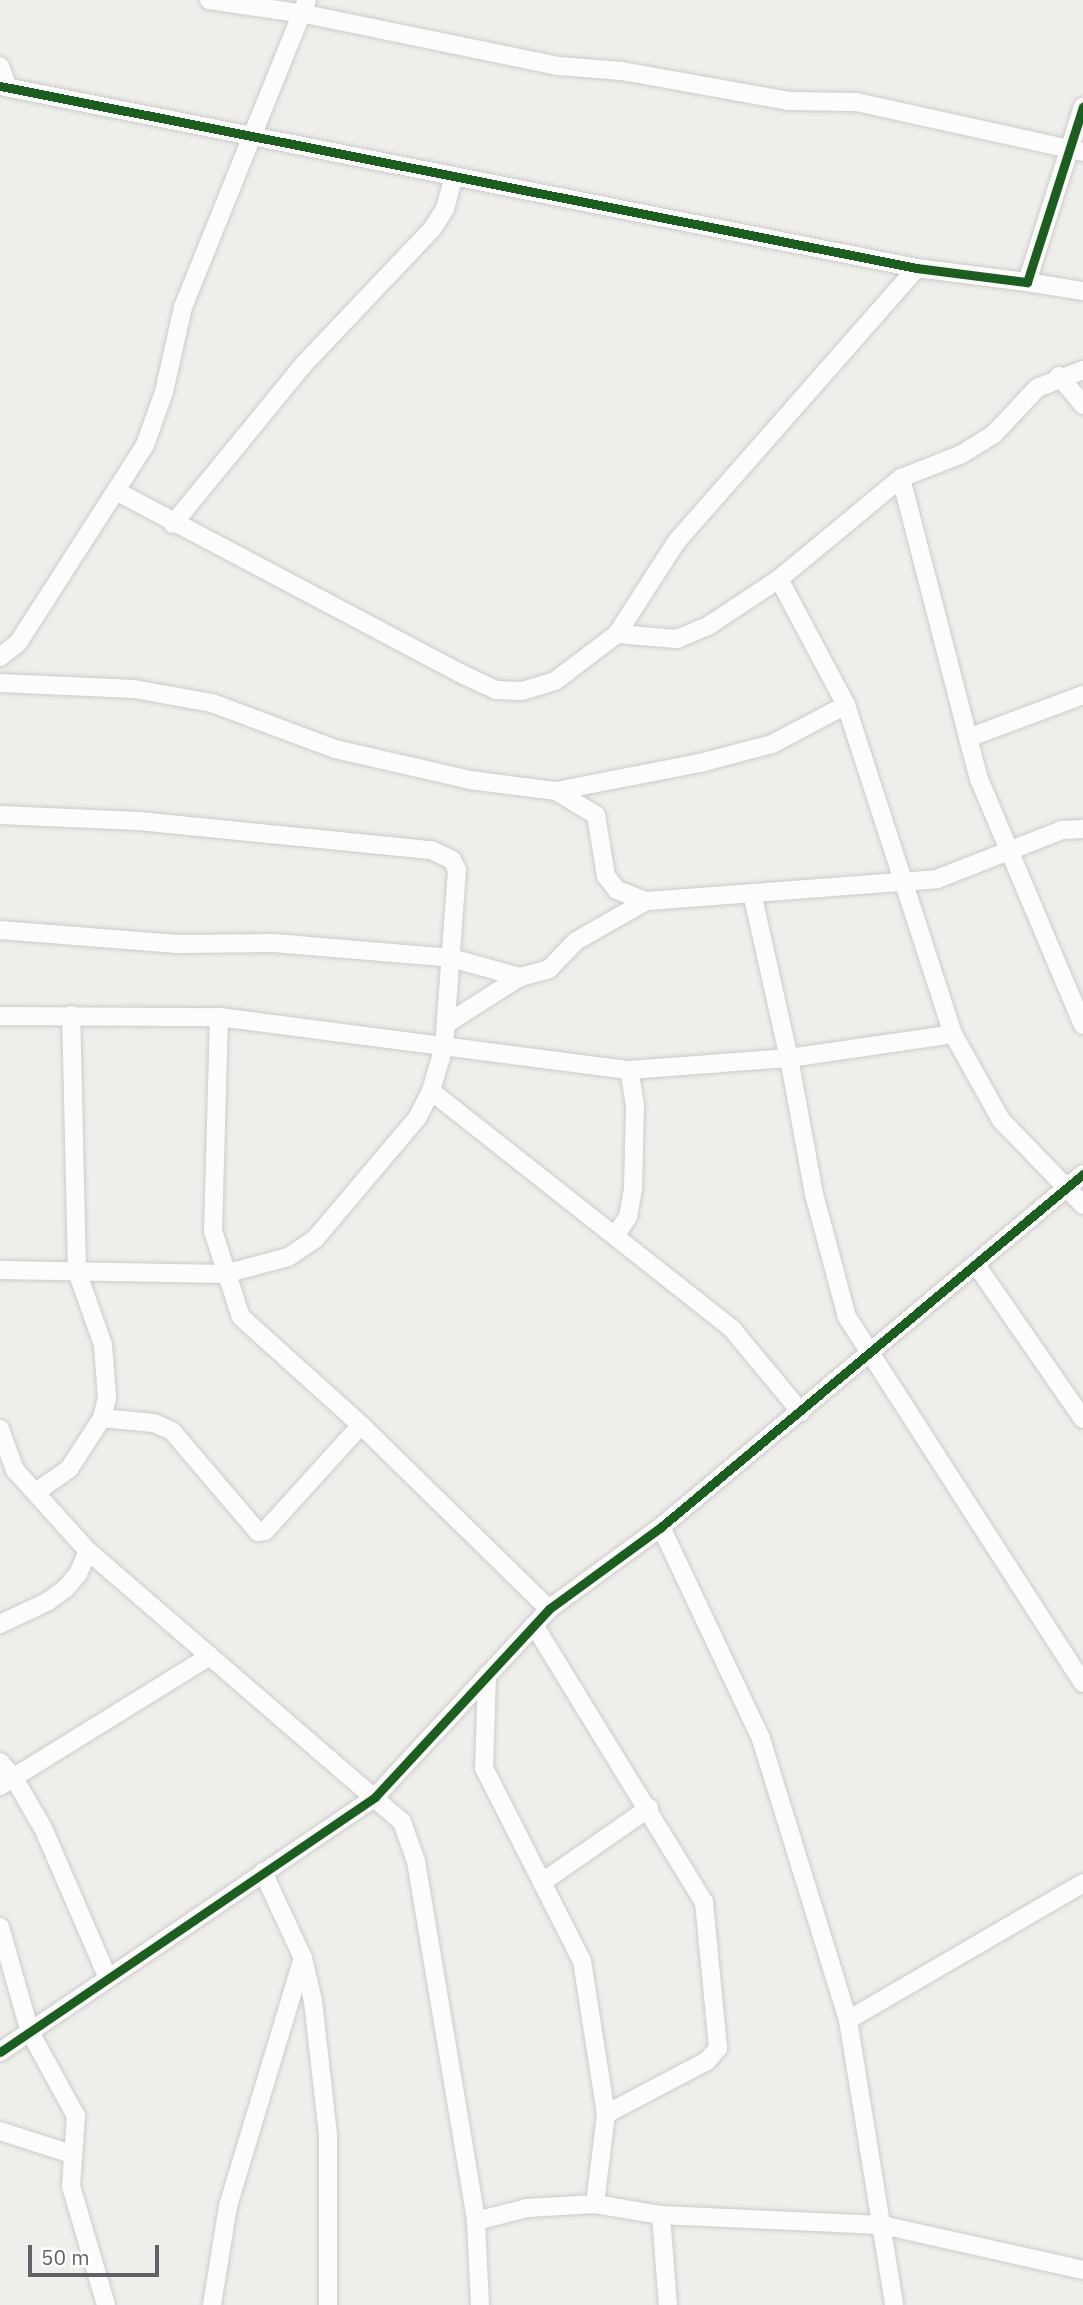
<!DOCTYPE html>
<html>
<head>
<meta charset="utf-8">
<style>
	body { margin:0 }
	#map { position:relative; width:1083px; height:2305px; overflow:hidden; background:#efeeea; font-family:"IBM Plex Sans",sans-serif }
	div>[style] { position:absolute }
	.roads { filter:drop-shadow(0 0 2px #cbcccc) drop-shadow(0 0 2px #cbcccc) }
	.minor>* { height:18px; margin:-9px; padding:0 9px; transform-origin:9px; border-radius:9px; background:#fdfcfc }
	.cycleway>* { height:9px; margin:-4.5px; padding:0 4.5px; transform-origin:4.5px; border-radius:4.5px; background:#1b5e20 }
	span { translate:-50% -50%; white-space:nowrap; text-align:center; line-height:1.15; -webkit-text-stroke:6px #fff; paint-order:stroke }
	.scale { position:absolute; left:28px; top:2245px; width:131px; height:32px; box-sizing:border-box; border:4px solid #5f6368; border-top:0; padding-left:9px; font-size:21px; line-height:24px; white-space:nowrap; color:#5f6368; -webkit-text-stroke:5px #fff; paint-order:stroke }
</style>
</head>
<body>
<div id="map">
	<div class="roads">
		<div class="minor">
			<i style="left:209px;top:0;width:97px;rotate:8.3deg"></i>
			<i style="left:305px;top:14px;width:259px;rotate:11.6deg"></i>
			<i style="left:559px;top:66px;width:63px;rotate:4.5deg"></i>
			<i style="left:622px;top:71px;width:169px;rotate:10.2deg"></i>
			<i style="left:788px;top:101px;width:68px;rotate:0.8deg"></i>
			<i style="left:856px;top:102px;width:232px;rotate:12.4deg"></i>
			<i style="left:0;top:66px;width:23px;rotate:70deg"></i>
			<i style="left:0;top:86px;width:935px;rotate:11.23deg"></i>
			<i style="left:917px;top:268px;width:111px;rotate:7.3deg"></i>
			<i style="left:1027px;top:282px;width:184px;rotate:-72.3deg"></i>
			<i style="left:1027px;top:282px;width:57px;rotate:9.1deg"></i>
			<i style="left:1059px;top:376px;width:38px;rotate:50deg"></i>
			<i style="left:901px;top:478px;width:268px;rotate:75.5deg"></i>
			<i style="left:968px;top:738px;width:123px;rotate:-20.5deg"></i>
			<i style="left:116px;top:491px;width:396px;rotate:27.9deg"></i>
			<i style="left:466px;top:676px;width:33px;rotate:25deg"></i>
			<i style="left:496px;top:690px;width:26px;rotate:2deg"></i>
			<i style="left:522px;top:691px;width:34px;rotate:-17deg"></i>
			<i style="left:555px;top:681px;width:78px;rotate:-37.2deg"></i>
			<i style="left:617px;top:634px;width:111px;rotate:-57.2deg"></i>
			<i style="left:677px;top:541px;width:363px;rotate:-48.7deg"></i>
			<i style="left:173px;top:524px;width:207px;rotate:-50.7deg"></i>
			<i style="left:304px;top:364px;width:187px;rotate:-46.5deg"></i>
			<i style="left:433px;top:228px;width:22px;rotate:-58deg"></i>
			<i style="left:445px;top:209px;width:34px;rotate:-75deg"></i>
			<i style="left:779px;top:579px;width:143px;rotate:62deg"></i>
			<i style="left:846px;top:705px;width:346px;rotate:72deg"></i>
			<i style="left:953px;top:1034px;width:98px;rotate:60.8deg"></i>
			<i style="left:1001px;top:1120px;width:118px;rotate:46deg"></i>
			<i style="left:617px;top:634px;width:60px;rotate:4.8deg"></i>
			<i style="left:677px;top:639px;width:34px;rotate:-23deg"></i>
			<i style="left:708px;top:626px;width:85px;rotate:-33.5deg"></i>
			<i style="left:779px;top:579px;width:158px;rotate:-39.6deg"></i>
			<i style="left:901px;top:478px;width:66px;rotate:-21.5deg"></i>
			<i style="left:962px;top:454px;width:38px;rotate:-32deg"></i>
			<i style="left:994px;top:434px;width:63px;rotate:-46.9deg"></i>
			<i style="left:1037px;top:388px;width:49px;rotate:-21.4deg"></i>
			<i style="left:0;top:657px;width:23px;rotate:-38deg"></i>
			<i style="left:18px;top:643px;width:235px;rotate:-57.3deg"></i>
			<i style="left:145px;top:445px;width:56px;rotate:-70.3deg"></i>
			<i style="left:164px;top:392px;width:87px;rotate:-77.4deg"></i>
			<i style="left:183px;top:307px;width:331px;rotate:-68deg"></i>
			<i style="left:0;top:683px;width:134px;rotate:2.6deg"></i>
			<i style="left:134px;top:689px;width:79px;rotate:10.2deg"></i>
			<i style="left:212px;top:703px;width:131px;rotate:20.5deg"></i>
			<i style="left:335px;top:749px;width:139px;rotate:12.9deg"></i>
			<i style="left:470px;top:780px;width:87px;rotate:7.3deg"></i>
			<i style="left:556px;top:791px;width:147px;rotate:-11deg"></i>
			<i style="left:700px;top:763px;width:74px;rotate:-14.8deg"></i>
			<i style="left:772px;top:744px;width:84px;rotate:-27.8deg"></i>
			<i style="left:968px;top:738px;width:42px;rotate:75deg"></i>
			<i style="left:979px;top:779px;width:267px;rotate:67.1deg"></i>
			<i style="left:556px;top:791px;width:47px;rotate:31deg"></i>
			<i style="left:596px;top:815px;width:62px;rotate:80.7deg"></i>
			<i style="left:606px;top:876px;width:18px;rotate:52deg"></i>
			<i style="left:617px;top:890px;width:31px;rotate:21deg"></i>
			<i style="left:0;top:815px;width:139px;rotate:2.5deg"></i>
			<i style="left:139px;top:821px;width:293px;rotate:5.7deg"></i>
			<i style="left:431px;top:850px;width:23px;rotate:25deg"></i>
			<i style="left:452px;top:860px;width:11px;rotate:63deg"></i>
			<i style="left:457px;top:870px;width:177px;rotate:94.2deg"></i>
			<i style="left:444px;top:1047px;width:46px;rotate:106.5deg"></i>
			<i style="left:431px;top:1091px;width:29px;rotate:117deg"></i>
			<i style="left:418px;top:1117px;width:160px;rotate:130.2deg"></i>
			<i style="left:315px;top:1239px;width:32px;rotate:146deg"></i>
			<i style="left:288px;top:1257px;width:65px;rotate:164.9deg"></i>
			<i style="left:225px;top:1274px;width:225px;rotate:-179deg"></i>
			<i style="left:752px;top:893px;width:169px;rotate:77.4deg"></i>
			<i style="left:789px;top:1058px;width:138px;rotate:79.6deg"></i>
			<i style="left:814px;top:1194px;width:127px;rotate:75deg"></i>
			<i style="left:847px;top:1317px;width:435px;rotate:57.2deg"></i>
			<i style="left:0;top:930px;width:178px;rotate:4.5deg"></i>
			<i style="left:177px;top:944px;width:97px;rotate:-0.6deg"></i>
			<i style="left:274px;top:943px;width:178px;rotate:4.8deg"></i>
			<i style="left:451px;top:958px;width:72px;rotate:15.4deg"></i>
			<i style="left:520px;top:977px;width:30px;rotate:-15deg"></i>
			<i style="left:549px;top:969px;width:39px;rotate:-46deg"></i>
			<i style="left:576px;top:941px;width:81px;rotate:-29.7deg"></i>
			<i style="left:646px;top:901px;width:292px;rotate:-4.3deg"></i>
			<i style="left:937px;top:879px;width:134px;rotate:-21.4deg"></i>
			<i style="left:1062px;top:830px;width:21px;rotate:-3deg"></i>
			<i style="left:0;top:1016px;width:219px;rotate:0.3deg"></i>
			<i style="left:219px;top:1017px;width:413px;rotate:7.4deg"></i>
			<i style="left:629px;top:1070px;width:160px;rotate:-4.3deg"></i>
			<i style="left:789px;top:1058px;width:166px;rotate:-8.3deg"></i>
			<i style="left:219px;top:1017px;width:214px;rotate:91.6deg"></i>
			<i style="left:213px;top:1231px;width:90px;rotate:72deg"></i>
			<i style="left:241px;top:1317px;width:161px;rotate:42deg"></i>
			<i style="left:361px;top:1425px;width:263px;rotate:44.4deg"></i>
			<i style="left:446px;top:1024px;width:88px;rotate:-32.4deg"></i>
			<i style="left:431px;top:1091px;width:384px;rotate:38.3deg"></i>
			<i style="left:732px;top:1329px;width:108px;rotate:50.3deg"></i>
			<i style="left:615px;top:1236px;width:23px;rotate:-56deg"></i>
			<i style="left:628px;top:1217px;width:29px;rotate:-80deg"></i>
			<i style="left:633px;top:1188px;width:82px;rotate:-88.6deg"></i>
			<i style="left:635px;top:1106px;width:36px;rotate:-99deg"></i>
			<i style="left:977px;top:1266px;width:186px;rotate:55.3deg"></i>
			<i style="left:102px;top:1418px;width:52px;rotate:5.5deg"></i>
			<i style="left:154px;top:1423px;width:20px;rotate:24deg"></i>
			<i style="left:172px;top:1431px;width:133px;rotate:49.6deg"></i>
			<i style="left:258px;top:1532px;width:7px;rotate:-8deg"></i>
			<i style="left:265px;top:1531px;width:143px;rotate:-47.8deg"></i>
			<i style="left:0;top:1429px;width:44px;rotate:69.9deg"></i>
			<i style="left:15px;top:1470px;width:109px;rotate:48deg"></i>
			<i style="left:88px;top:1551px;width:415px;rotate:40.8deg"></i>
			<i style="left:402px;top:1822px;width:41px;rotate:70.3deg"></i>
			<i style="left:416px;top:1861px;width:365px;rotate:80.5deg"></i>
			<i style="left:476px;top:2221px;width:84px;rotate:87.3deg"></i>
			<i style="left:36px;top:1492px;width:40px;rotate:-34.9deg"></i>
			<i style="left:69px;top:1469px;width:61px;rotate:-57.1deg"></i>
			<i style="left:102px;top:1418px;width:21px;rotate:-76deg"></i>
			<i style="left:107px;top:1398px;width:53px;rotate:-94.3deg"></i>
			<i style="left:103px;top:1345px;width:78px;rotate:-109.4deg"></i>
			<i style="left:77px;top:1271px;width:256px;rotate:-91.3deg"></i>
			<i style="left:661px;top:1527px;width:234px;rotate:64.7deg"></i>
			<i style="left:761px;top:1739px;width:294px;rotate:72.8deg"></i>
			<i style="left:848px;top:2020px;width:289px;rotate:80.8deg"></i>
			<i style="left:0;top:1624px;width:52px;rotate:-25.1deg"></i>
			<i style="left:47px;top:1602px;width:22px;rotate:-36deg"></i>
			<i style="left:65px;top:1589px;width:20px;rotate:-49deg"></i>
			<i style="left:78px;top:1574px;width:25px;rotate:-67deg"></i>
			<i style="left:534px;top:1625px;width:325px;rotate:58.5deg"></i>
			<i style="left:704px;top:1902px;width:147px;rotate:84.5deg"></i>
			<i style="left:718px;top:2048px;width:17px;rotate:130deg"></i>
			<i style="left:707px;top:2061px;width:114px;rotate:152.3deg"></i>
			<i style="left:487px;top:1675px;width:93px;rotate:91.8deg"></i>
			<i style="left:484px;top:1768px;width:216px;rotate:63.1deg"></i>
			<i style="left:582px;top:1961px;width:155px;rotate:81.1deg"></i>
			<i style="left:606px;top:2114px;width:91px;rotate:97deg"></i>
			<i style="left:0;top:1762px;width:21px;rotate:49deg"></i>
			<i style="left:14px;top:1778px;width:58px;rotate:59.9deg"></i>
			<i style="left:43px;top:1828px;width:161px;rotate:66.6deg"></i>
			<i style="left:0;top:1786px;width:247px;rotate:-31.8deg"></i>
			<i style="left:263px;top:1872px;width:95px;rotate:65.1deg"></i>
			<i style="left:303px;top:1958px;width:44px;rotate:76.9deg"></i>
			<i style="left:313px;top:2001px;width:134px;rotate:83.6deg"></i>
			<i style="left:328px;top:2134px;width:171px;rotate:90deg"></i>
			<i style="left:544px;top:1881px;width:128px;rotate:-34.8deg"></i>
			<i style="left:0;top:1927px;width:109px;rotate:74.1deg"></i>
			<i style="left:30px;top:2032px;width:96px;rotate:61.3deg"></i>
			<i style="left:76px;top:2116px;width:70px;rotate:94.1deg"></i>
			<i style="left:71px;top:2186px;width:124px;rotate:73.6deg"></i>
			<i style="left:848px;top:2020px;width:272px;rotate:-30.2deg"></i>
			<i style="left:0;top:2052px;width:453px;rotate:-34.2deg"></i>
			<i style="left:375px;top:1797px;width:256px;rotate:-47.2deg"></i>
			<i style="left:549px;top:1609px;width:139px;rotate:-36.2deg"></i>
			<i style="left:661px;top:1527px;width:550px;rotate:-39.91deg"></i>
			<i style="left:0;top:2131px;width:75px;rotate:17.9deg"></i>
			<i style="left:661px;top:2215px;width:90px;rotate:85.6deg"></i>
			<i style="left:476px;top:2221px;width:53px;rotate:-14.3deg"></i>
			<i style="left:527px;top:2208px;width:68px;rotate:-3.4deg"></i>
			<i style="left:595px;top:2204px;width:67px;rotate:9.5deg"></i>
			<i style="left:661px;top:2215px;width:221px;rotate:2.6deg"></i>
			<i style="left:882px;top:2225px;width:206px;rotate:12.6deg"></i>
			<i style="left:212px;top:2305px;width:100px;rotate:-80.8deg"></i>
			<i style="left:228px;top:2206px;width:259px;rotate:-73.2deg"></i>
		</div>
	</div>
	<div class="cycleway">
		<i style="left:0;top:86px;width:935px;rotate:11.23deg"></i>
		<i style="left:917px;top:268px;width:111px;rotate:7.3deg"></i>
		<i style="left:1027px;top:282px;width:184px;rotate:-72.3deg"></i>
		<i style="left:0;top:2052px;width:453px;rotate:-34.2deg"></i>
		<i style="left:375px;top:1797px;width:256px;rotate:-47.2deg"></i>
		<i style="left:549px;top:1609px;width:139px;rotate:-36.2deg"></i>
		<i style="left:661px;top:1527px;width:550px;rotate:-39.91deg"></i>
	</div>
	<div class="scale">50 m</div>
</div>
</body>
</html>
